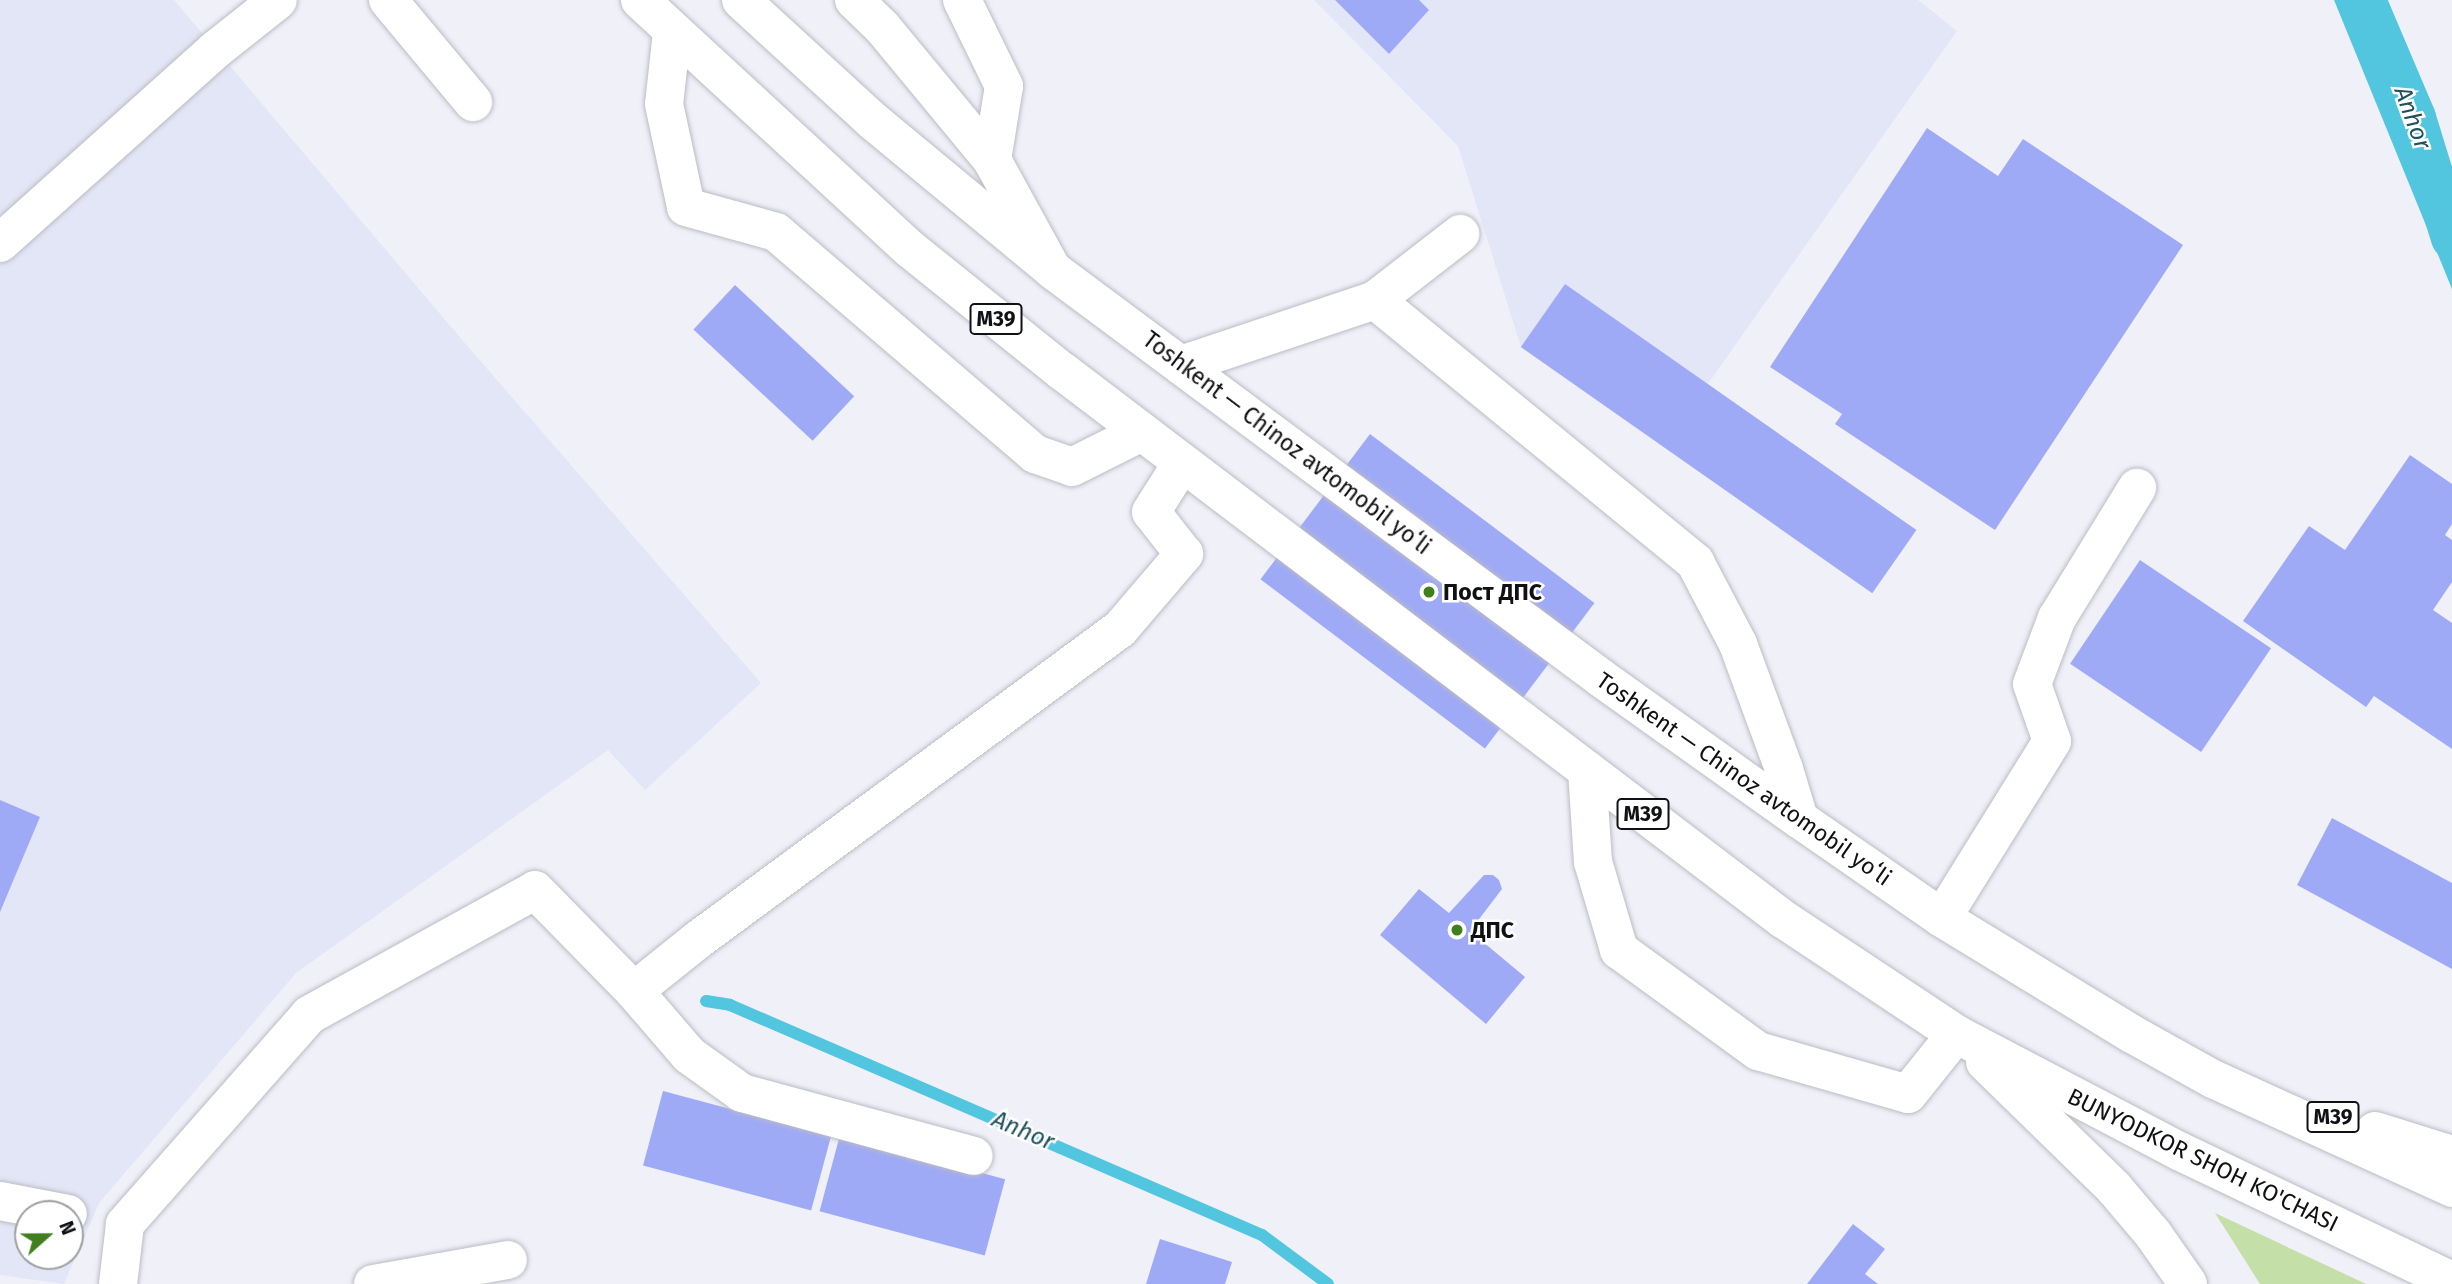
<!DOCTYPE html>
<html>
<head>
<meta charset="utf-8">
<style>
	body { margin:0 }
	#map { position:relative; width:2452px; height:1284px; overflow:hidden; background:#eff0f8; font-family:"Fira Sans",sans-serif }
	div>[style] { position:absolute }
	.built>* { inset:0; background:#e3e6f6 }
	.green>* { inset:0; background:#c5dfa9 }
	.water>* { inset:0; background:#52c6df }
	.stream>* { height:12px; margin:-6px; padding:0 6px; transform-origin:6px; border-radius:6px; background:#52c6df }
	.canal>* { height:42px; margin:-21px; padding:0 21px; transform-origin:21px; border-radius:21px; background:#52c6df }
	.building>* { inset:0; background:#9faaf6; transform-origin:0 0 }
	.roads { filter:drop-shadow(0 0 2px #bbbcc4) drop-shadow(0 0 2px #bbbcc4) }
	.minor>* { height:38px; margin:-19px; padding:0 19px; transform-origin:19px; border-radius:19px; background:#fff }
	.highway>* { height:38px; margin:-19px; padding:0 19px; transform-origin:19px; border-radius:19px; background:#fff }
	.dots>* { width:19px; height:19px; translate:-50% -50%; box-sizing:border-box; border:4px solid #fff; border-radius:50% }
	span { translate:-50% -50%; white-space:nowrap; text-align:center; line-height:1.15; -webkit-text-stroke:5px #fff; paint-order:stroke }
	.shield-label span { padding:2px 5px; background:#fff; border:2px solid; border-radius:5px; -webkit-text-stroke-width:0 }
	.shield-label { font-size:21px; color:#101114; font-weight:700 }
	.street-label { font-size:23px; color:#101114 }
	.poi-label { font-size:23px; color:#101114; font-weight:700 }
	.left { translate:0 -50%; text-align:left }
	.water-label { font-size:24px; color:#20515c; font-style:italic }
	.north { position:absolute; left:14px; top:1200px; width:70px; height:70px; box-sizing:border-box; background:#fff; border:2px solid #9fa0a1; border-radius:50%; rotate:69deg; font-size:19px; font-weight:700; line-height:28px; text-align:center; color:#101114 }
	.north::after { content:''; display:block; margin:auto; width:24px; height:32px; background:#417f1e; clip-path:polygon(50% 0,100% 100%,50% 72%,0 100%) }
</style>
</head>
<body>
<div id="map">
	<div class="built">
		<i style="clip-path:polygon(evenodd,0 0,174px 0,463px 341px,761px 683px,645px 790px,608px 750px,296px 973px,99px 1203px,64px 1284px,0 1275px,0 0,28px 1214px,70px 1214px,70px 1256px,28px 1256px,28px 1214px)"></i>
		<i style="clip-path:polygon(1314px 0,1918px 0,1957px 31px,1664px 446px,1521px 347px,1458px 146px)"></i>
	</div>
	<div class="green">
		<i style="clip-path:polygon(2215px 1213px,2366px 1284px,2260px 1284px)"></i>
	</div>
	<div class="water">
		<i style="clip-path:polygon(2334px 0,2368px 0,2452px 217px,2452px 289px)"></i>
	</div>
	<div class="stream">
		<i style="left:706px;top:1001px;width:24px;rotate:9deg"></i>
		<i style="left:730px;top:1005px;width:580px;rotate:23.38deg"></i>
		<i style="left:1262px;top:1235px;width:82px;rotate:36.6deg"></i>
	</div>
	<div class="canal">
		<i style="left:2365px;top:0;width:128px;rotate:67deg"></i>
		<i style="left:2415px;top:118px;width:126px;rotate:72.9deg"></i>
	</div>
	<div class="building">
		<i style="clip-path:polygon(1335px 0,1419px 0,1429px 10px,1389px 54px)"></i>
		<i style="clip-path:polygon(1927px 128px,1998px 176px,2023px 139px,2183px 245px,1995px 530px,1835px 424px,1842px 414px,1770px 367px)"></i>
		<i style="left:1565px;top:284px;width:429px;height:77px;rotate:35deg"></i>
		<i style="left:735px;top:285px;width:163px;height:61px;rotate:43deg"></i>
		<i style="left:1370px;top:434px;width:281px;height:182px;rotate:37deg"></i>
		<i style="clip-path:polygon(2410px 455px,2452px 484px,2452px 524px,2445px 535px,2452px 540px,2452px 582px,2433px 610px,2452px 623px,2452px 749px,2374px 696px,2366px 707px,2243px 621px,2309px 526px,2345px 550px)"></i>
		<i style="left:2140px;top:560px;width:158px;height:125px;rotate:34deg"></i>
		<i style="clip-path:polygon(0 800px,40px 817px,0 912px)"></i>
		<i style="clip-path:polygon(2332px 818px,2452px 883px,2452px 969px,2297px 885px)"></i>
		<i style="clip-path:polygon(1484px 875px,1493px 875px,1499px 880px,1502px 889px,1470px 931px,1525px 977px,1486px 1024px,1380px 935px,1419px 889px,1449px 913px)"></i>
		<i style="left:663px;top:1091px;width:174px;height:77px;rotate:15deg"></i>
		<i style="left:840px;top:1135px;width:171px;height:79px;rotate:15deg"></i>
		<i style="clip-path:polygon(1853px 1224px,1885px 1249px,1865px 1274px,1878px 1284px,1807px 1284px)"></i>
		<i style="clip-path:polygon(1160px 1239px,1232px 1262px,1225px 1284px,1146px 1284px)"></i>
	</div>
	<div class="roads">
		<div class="minor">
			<i style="left:388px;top:0;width:133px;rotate:50.2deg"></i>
			<i style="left:854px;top:0;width:39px;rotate:44deg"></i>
			<i style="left:882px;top:27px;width:173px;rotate:50.4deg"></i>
			<i style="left:992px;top:160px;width:124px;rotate:61.2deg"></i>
			<i style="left:962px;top:0;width:96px;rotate:64deg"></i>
			<i style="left:1004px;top:86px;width:75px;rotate:99.2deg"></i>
			<i style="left:672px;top:32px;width:72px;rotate:96.3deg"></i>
			<i style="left:664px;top:104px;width:105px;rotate:77.9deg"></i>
			<i style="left:686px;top:207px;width:93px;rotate:15.5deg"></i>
			<i style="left:776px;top:232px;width:341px;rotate:40.6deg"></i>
			<i style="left:1035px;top:454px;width:39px;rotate:19deg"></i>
			<i style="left:1072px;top:467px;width:78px;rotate:-26.6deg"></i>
			<i style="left:0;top:243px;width:289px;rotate:-41.9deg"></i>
			<i style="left:215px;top:50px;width:80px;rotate:-38.4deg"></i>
			<i style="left:1375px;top:300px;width:108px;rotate:-37.8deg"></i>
			<i style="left:1181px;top:365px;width:205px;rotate:-18.5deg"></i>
			<i style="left:1375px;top:300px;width:414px;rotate:39.3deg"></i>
			<i style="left:1695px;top:562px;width:93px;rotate:62.3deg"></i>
			<i style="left:1738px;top:644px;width:133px;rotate:69.8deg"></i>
			<i style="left:1784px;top:769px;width:52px;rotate:73.3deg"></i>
			<i style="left:1587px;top:770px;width:92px;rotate:86.3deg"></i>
			<i style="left:1593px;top:862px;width:92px;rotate:73.5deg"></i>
			<i style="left:1619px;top:950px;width:172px;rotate:36deg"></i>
			<i style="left:1758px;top:1051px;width:156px;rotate:16deg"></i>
			<i style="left:1908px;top:1094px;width:77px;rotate:-51.3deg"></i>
			<i style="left:1942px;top:918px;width:208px;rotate:-58.1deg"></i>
			<i style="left:2052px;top:741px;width:60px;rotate:-109.3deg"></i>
			<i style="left:2032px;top:684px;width:71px;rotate:-69.3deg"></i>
			<i style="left:2057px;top:618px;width:153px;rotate:-58.4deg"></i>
			<i style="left:634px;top:991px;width:84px;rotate:49.3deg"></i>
			<i style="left:689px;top:1055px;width:65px;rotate:35.6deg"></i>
			<i style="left:742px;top:1093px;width:240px;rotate:15.2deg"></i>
			<i style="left:0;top:1201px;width:69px;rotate:10.8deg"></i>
			<i style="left:118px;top:1284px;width:60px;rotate:-83.3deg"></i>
			<i style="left:125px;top:1224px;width:278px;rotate:-48.6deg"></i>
			<i style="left:309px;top:1015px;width:258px;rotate:-28.9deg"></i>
			<i style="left:535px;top:890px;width:141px;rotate:45.6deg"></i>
			<i style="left:634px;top:991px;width:83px;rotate:-38.7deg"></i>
			<i style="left:699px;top:939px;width:523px;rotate:-36.37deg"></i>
			<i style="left:1120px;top:629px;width:99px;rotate:-49.5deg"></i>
			<i style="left:1184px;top:554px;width:53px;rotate:-128.2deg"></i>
			<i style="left:1151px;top:512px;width:58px;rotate:-57.7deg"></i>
			<i style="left:373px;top:1284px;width:137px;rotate:-10.1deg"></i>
		</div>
		<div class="highway">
			<i style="left:640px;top:0;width:367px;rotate:42.7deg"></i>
			<i style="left:910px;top:249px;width:195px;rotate:38.8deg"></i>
			<i style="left:1062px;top:371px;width:906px;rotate:37.24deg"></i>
			<i style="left:1783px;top:919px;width:208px;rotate:33.6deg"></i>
			<i style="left:1956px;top:1034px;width:252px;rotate:27.7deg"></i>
			<i style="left:2179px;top:1151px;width:302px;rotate:25.5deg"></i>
			<i style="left:741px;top:0;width:179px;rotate:42.5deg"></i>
			<i style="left:873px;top:121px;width:235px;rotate:39.6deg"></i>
			<i style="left:1054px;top:271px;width:682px;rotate:36.65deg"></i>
			<i style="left:1601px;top:678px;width:243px;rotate:35.5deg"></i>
			<i style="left:1799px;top:819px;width:174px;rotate:34.7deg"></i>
			<i style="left:1942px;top:918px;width:223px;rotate:31.4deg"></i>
			<i style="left:2132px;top:1034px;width:93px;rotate:29.1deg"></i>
			<i style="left:2213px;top:1079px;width:263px;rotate:24.5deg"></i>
			<i style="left:1985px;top:1062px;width:180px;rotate:44.3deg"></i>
			<i style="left:2114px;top:1188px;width:60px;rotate:49.7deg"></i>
			<i style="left:2153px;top:1234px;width:61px;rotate:55deg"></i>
			<i style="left:2375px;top:1131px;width:81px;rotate:17.3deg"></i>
		</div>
	</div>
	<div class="dots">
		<i style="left:1429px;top:592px;background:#417f1e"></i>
		<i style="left:1457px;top:930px;background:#417f1e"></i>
	</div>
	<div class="shield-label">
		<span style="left:996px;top:319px">M39</span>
		<span style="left:1643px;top:814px">M39</span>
		<span style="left:2333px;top:1117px">M39</span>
	</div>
	<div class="street-label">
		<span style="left:1287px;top:443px;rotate:37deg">Toshkent — Chinoz avtomobil yoʻli</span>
		<span style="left:1744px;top:779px;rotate:35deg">Toshkent — Chinoz avtomobil yoʻli</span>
		<span style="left:2203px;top:1160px;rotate:26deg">BUNYODKOR SHOH KO'CHASI</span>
	</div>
	<div class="poi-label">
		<span class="left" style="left:1443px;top:592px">Пост ДПС</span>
		<span class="left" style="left:1471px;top:930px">ДПС</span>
	</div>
	<div class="water-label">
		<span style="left:2412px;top:118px;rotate:70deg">Anhor</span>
		<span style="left:1023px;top:1131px;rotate:23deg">Anhor</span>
	</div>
	<div class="north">N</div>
</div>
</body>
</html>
